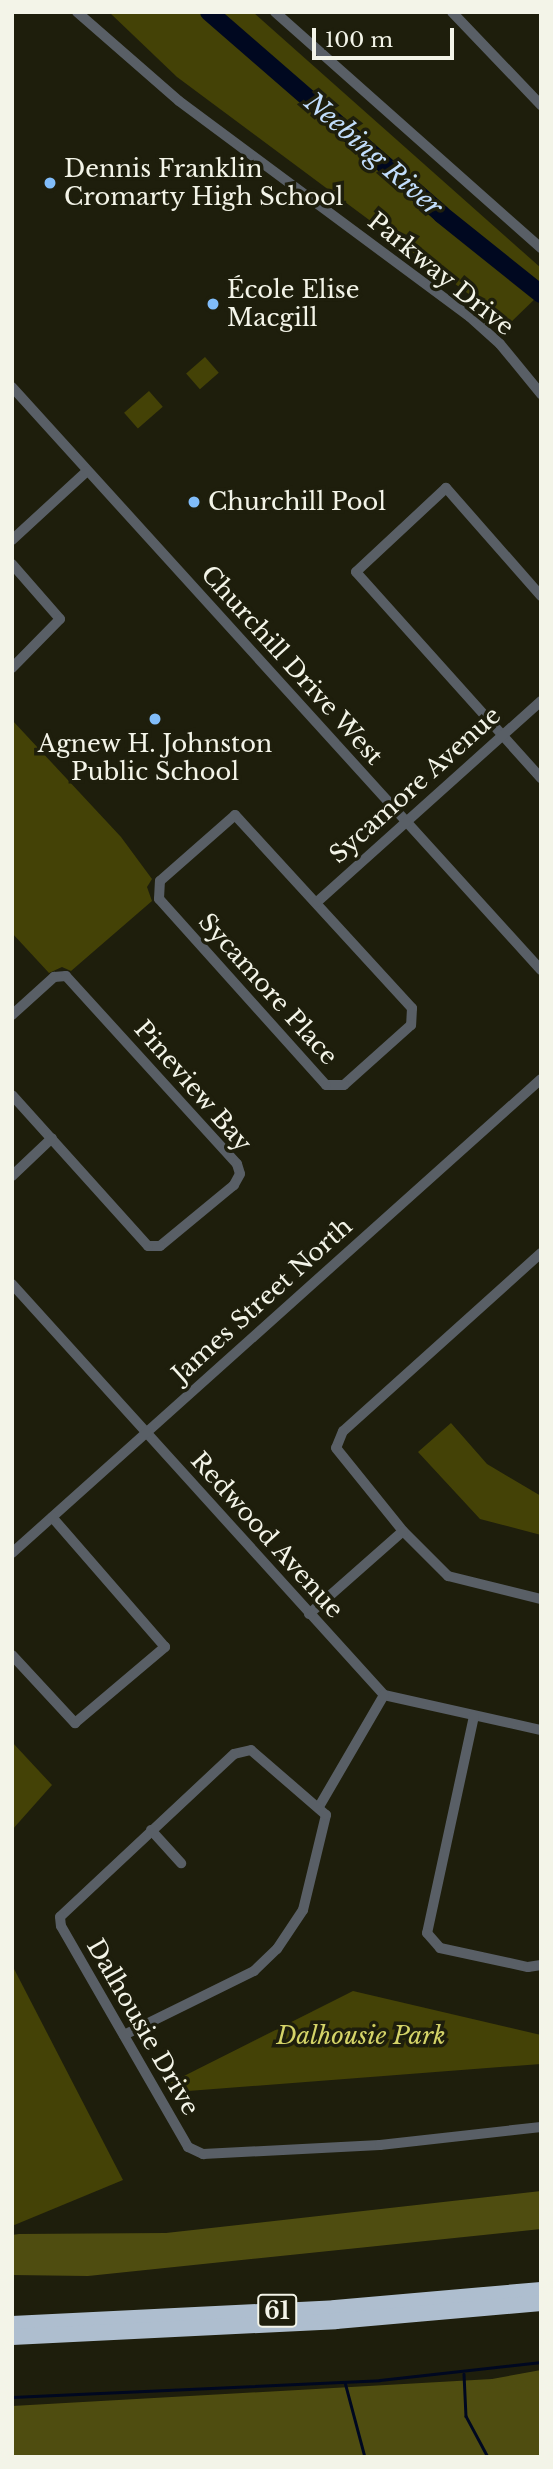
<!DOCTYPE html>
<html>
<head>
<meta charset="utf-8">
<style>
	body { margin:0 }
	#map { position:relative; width:553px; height:2469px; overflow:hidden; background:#1e1e0c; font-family:"Libre Baskerville",serif }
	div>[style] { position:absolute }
	.green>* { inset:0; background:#444206; transform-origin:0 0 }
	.forest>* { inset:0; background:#4f4d10 }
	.stream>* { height:2.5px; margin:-1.25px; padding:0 1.25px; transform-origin:1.25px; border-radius:1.25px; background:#000820 }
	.river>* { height:18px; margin:-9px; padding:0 9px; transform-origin:9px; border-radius:9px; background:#000820 }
	.minor>* { height:10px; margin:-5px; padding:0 5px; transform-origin:5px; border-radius:5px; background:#595f66 }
	.highway>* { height:16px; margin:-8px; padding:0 8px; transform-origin:8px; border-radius:8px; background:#aebecf }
	.dots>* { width:19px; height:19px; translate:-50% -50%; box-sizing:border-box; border:4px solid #1e1e0c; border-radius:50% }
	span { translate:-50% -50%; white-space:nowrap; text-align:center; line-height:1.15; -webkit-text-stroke:7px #1e1e0c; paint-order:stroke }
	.shield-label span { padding:2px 5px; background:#1e1e0c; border:2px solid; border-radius:5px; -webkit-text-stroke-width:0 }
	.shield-label { font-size:23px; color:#f3f4e8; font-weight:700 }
	.poi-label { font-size:24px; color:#f3f4e8 }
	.left { translate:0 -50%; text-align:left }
	.street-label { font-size:24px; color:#f3f4e8 }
	.park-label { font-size:24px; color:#d4d368; font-style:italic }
	.water-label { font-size:26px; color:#c2defd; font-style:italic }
	.frame { position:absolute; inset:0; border:14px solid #f3f4e8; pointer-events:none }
	.scale { position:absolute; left:312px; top:28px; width:142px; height:32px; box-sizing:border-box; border:4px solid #f3f4e8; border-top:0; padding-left:9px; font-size:21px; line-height:24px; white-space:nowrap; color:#f3f4e8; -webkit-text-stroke:5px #1e1e0c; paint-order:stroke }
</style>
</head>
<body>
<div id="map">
	<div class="green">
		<i style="clip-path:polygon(109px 12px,253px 12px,541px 268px,541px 293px,509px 324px,177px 77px)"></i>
		<i style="left:205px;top:357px;width:21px;height:25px;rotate:49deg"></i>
		<i style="left:149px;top:391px;width:21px;height:33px;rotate:49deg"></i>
		<i style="clip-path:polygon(12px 720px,121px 837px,152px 879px,147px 887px,152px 901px,71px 971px,62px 967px,49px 973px,12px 933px)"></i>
		<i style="clip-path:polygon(451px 1423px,487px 1464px,541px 1496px,541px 1535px,480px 1519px,418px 1452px)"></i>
		<i style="clip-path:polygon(12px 1742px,52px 1785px,12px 1830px)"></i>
		<i style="clip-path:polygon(12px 1965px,123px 2180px,12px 2226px)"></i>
		<i style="clip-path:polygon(353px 1991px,541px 2035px,541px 2064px,175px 2092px,170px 2083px)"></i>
	</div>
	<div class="forest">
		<i style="clip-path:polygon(541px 2191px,541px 2229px,88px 2276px,12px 2275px,12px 2235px,19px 2234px,166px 2233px)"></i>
		<i style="clip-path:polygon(541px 2370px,541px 2457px,12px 2457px,12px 2406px,492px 2379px)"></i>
	</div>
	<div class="stream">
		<i style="left:464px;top:2374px;width:42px;rotate:87.3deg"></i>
		<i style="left:466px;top:2416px;width:47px;rotate:61.8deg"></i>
		<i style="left:345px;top:2382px;width:78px;rotate:75.1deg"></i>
		<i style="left:12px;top:2397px;width:368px;rotate:-2.6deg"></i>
		<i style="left:380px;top:2380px;width:162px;rotate:-6.4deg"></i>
	</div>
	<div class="river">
		<i style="left:209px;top:12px;width:308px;rotate:41deg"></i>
		<i style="left:441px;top:214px;width:128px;rotate:38.7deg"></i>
	</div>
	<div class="minor">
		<i style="left:77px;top:12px;width:135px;rotate:41.1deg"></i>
		<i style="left:179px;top:101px;width:362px;rotate:36.6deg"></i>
		<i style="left:470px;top:317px;width:40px;rotate:42deg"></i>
		<i style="left:500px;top:344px;width:65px;rotate:50.6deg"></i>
		<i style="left:275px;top:12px;width:356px;rotate:41.6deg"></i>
		<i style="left:452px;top:12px;width:129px;rotate:46.3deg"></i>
		<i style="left:12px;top:387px;width:787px;rotate:47.78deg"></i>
		<i style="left:12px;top:540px;width:102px;rotate:-42.6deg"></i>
		<i style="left:12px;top:564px;width:73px;rotate:48.9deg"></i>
		<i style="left:60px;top:619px;width:69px;rotate:134.4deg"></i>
		<i style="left:541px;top:596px;width:144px;rotate:-131.3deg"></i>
		<i style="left:446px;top:488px;width:123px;rotate:137deg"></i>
		<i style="left:356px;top:572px;width:277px;rotate:48.1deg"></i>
		<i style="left:235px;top:815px;width:262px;rotate:47.5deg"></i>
		<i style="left:412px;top:1008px;width:17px;rotate:93deg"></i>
		<i style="left:411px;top:1025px;width:90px;rotate:138.2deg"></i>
		<i style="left:344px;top:1085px;width:18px;rotate:180deg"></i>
		<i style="left:326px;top:1085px;width:250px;rotate:-131.9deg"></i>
		<i style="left:159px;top:899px;width:18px;rotate:-87deg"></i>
		<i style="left:160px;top:881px;width:100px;rotate:-41.3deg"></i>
		<i style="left:317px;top:902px;width:301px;rotate:-41.9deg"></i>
		<i style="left:12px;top:1015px;width:57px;rotate:-42.1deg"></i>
		<i style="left:54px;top:977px;width:12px;rotate:-5deg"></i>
		<i style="left:66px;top:976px;width:254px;rotate:47.7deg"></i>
		<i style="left:237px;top:1164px;width:10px;rotate:73deg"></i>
		<i style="left:240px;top:1174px;width:13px;rotate:119deg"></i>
		<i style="left:234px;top:1185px;width:96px;rotate:140.5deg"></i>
		<i style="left:160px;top:1246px;width:12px;rotate:180deg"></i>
		<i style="left:148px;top:1246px;width:203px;rotate:-132deg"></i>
		<i style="left:12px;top:1176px;width:55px;rotate:-43.5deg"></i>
		<i style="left:541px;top:1253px;width:266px;rotate:138deg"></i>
		<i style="left:343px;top:1431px;width:18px;rotate:112deg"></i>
		<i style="left:336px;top:1448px;width:107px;rotate:51.1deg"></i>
		<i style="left:403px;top:1531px;width:64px;rotate:45deg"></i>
		<i style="left:448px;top:1576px;width:96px;rotate:13.9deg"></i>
		<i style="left:12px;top:1284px;width:554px;rotate:47.85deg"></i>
		<i style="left:384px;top:1695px;width:161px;rotate:12.6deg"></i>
		<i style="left:12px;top:1553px;width:710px;rotate:-41.86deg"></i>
		<i style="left:309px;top:1614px;width:125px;rotate:-41.4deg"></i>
		<i style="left:12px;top:1655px;width:93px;rotate:47.2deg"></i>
		<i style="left:75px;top:1723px;width:118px;rotate:-40.2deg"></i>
		<i style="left:165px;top:1647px;width:172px;rotate:-131deg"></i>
		<i style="left:474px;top:1716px;width:222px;rotate:102.2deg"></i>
		<i style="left:427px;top:1933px;width:20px;rotate:49deg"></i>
		<i style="left:440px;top:1948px;width:90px;rotate:12.2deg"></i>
		<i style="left:528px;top:1967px;width:13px;rotate:-9deg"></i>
		<i style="left:320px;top:1805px;width:127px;rotate:-59.8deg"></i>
		<i style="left:151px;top:1830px;width:45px;rotate:47.7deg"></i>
		<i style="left:124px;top:2035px;width:145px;rotate:-26.2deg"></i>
		<i style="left:254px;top:1971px;width:32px;rotate:-44deg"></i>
		<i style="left:277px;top:1949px;width:47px;rotate:-56.3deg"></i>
		<i style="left:303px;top:1910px;width:98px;rotate:-76.4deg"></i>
		<i style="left:326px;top:1815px;width:99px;rotate:-139.1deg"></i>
		<i style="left:251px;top:1750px;width:17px;rotate:167deg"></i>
		<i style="left:234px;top:1754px;width:238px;rotate:136.9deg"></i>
		<i style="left:60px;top:1917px;width:9px;rotate:84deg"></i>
		<i style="left:61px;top:1926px;width:255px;rotate:60.1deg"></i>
		<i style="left:188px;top:2147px;width:17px;rotate:25deg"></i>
		<i style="left:203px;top:2154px;width:177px;rotate:-2.9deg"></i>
		<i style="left:380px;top:2145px;width:162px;rotate:-6.4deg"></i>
	</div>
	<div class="highway">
		<i style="left:12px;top:2324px;width:323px;rotate:-2.8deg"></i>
		<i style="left:335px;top:2308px;width:207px;rotate:-5deg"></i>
		<i style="left:12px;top:2337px;width:324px;rotate:-2.8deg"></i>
		<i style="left:336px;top:2321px;width:206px;rotate:-5deg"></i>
	</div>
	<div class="dots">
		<i style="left:50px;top:183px;background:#81bdfa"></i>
		<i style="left:213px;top:304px;background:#81bdfa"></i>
		<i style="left:194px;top:502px;background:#81bdfa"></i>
		<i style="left:155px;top:719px;background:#81bdfa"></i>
	</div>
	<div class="shield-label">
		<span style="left:277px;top:2311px">61</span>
	</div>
	<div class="poi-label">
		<span class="left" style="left:64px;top:183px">Dennis Franklin<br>Cromarty High School</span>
		<span class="left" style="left:227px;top:304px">École Elise<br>Macgill</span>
		<span class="left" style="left:208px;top:502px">Churchill Pool</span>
		<span style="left:155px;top:758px">Agnew H. Johnston<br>Public School</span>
	</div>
	<div class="street-label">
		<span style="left:441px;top:274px;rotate:39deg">Parkway Drive</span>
		<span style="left:292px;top:665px;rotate:48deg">Churchill Drive West</span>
		<span style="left:415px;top:785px;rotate:-42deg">Sycamore Avenue</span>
		<span style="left:268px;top:989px;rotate:48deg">Sycamore Place</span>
		<span style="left:193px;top:1086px;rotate:49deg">Pineview Bay</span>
		<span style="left:262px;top:1300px;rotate:-42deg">James Street North</span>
		<span style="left:267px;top:1535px;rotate:48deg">Redwood Avenue</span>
		<span style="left:143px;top:2027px;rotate:60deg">Dalhousie Drive</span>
	</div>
	<div class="park-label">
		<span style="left:361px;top:2036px">Dalhousie Park</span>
	</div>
	<div class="water-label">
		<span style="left:373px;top:155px;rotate:41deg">Neebing River</span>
	</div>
	<div class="frame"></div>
	<div class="scale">100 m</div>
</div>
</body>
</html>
